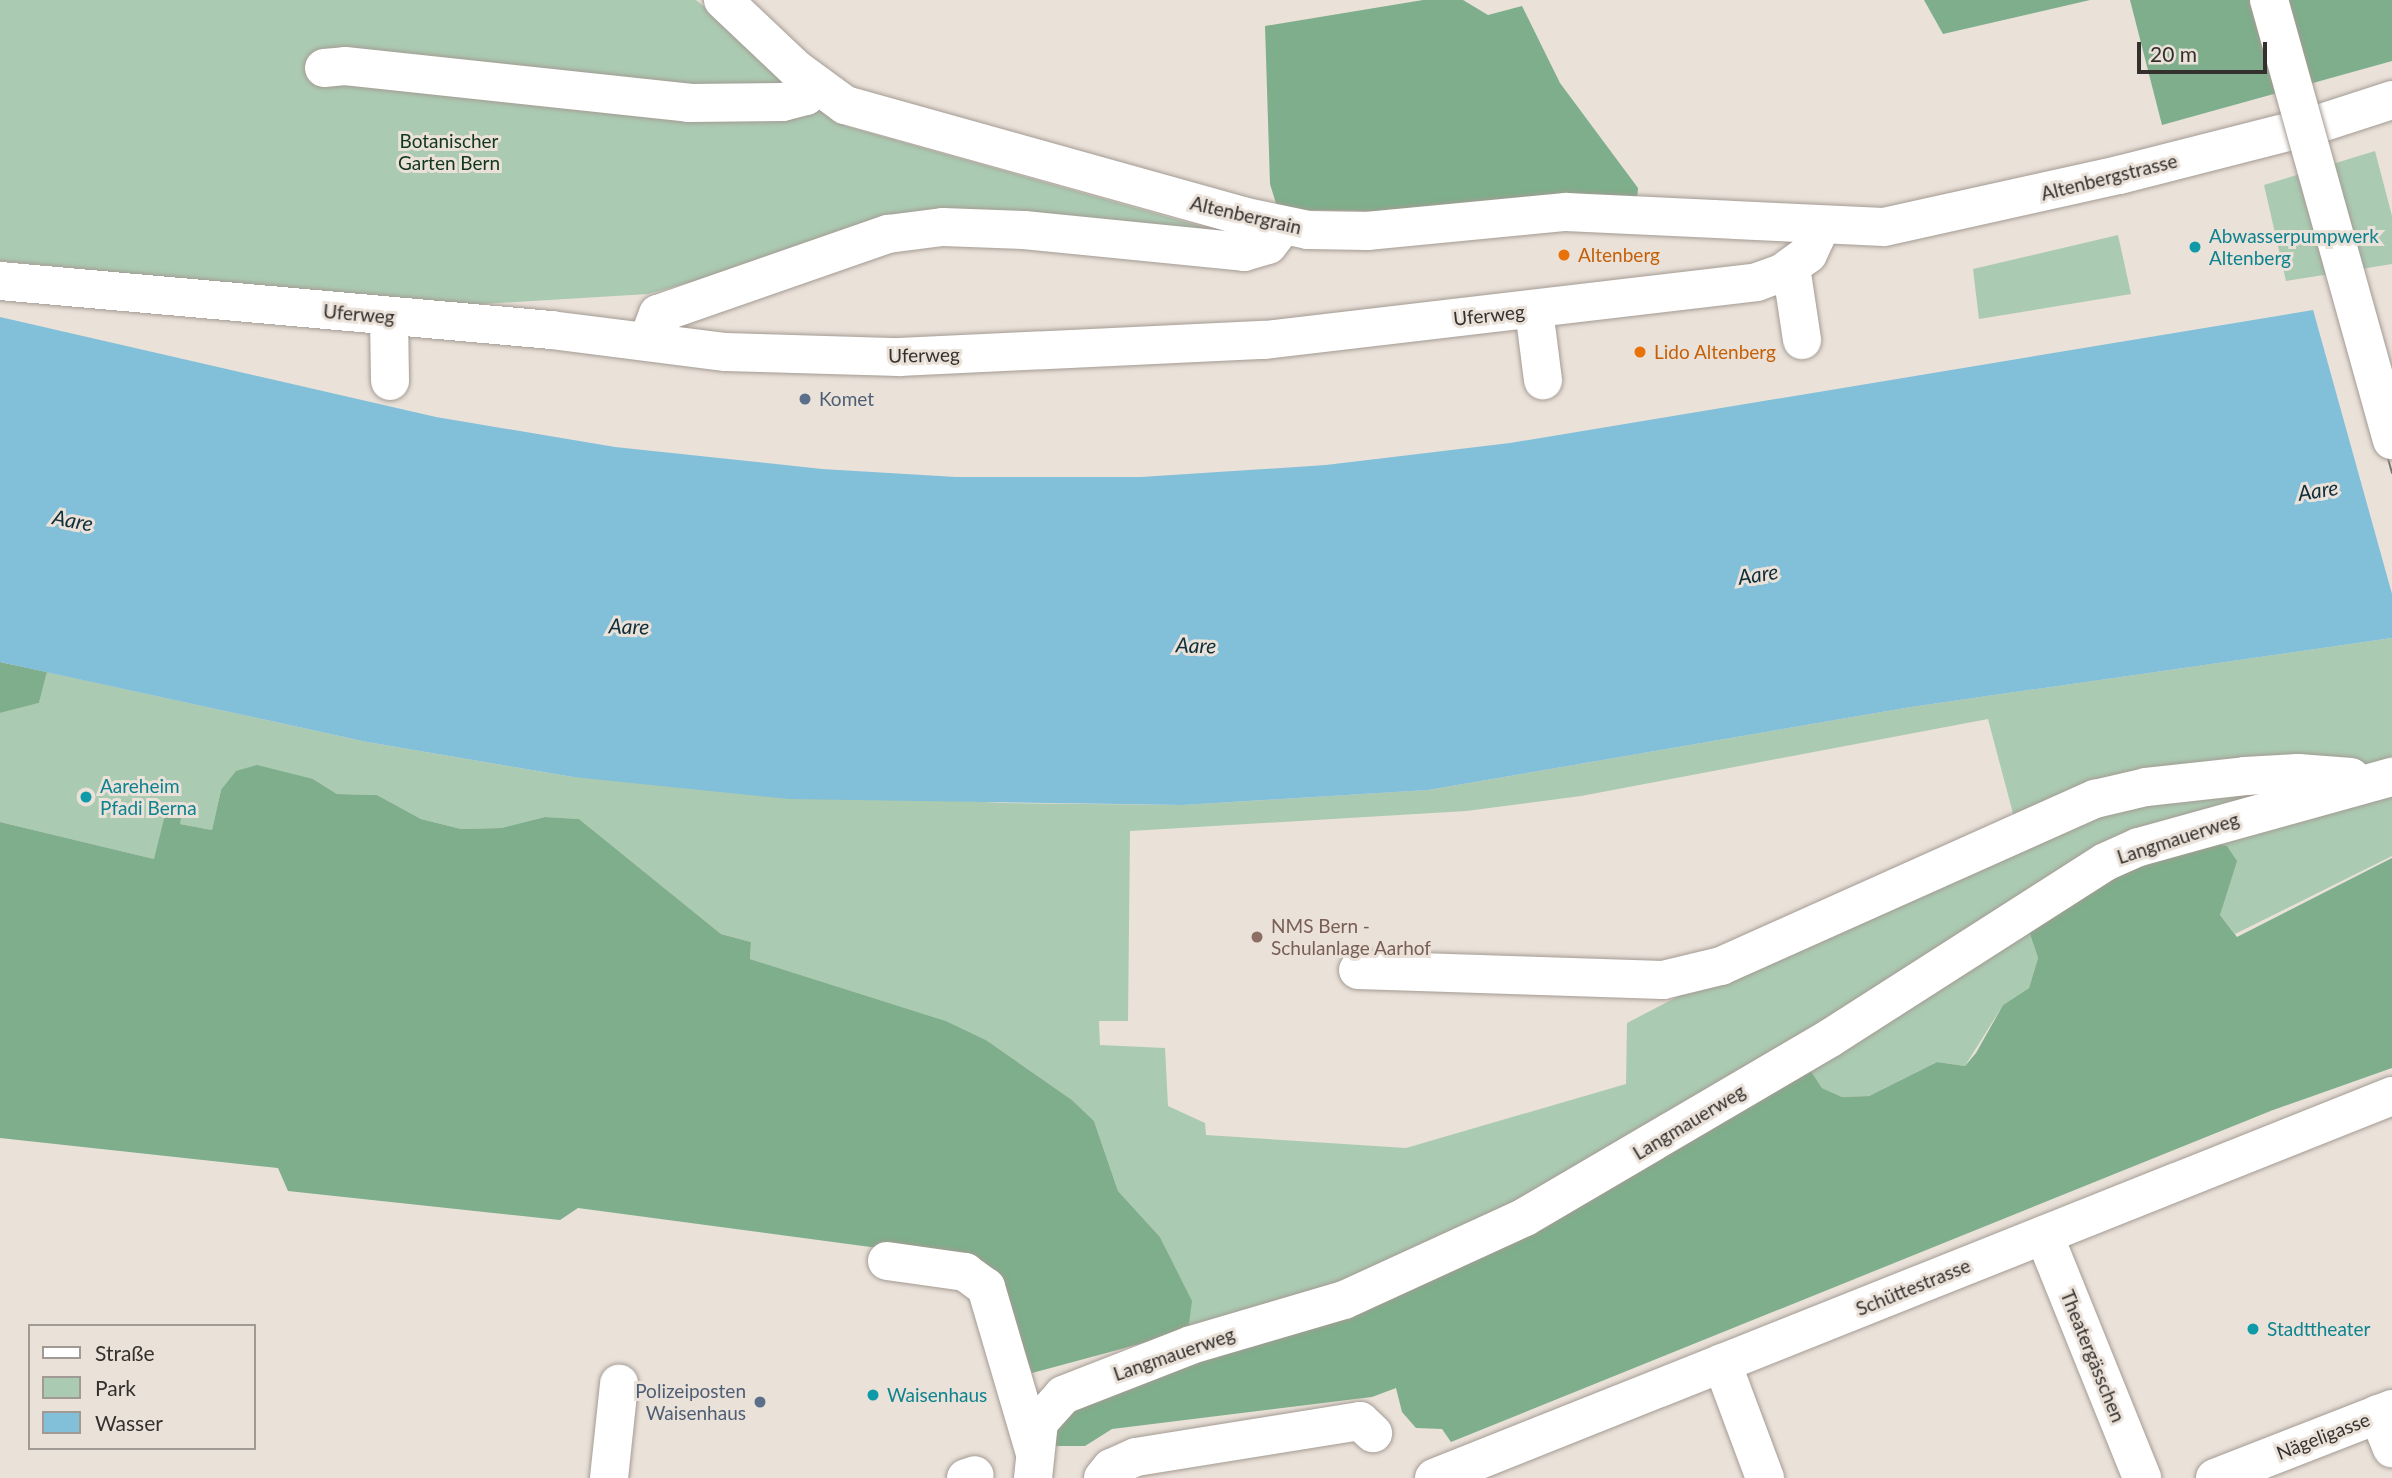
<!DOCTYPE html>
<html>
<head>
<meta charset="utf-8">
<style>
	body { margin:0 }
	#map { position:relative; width:2392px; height:1478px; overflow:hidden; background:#eae1d9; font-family:Lato,sans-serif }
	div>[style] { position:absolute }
	.green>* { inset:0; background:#abcab2 }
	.forest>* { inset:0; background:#7eae8b }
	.water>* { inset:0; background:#82bfd9 }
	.pier>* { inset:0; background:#eae1d9 }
	.roads { filter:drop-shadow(0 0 2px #a39b93) drop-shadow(0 0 2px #a39b93) }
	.minor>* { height:38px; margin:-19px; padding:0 19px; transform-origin:19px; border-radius:19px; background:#fff }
	.tram>* { height:2px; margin:-1px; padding:0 1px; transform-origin:1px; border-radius:1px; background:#7c7671 }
	.bridges { filter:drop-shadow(0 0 2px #a39b93) drop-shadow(0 0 2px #a39b93) }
	.minor-bridge>* { height:38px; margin:-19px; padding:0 19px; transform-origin:19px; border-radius:19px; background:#fff }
	.dots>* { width:19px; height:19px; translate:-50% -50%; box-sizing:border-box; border:4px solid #eae1d9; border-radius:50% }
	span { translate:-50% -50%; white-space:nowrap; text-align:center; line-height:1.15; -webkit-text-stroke:6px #eae1d9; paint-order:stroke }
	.park-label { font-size:19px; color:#11371e }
	.street-label { font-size:19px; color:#34302d }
	.culture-label { font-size:19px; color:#0d838f }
	.left { translate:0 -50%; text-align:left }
	.food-label { font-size:19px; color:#c56008 }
	.service-label { font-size:19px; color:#4e5e75 }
	.right { translate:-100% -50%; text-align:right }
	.education-label { font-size:19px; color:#785e54 }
	.water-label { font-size:21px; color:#102e3a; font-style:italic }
	.legend { position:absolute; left:28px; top:1324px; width:228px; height:126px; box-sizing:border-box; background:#eae1d9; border:2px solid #a19a94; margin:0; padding:9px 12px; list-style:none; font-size:21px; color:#34302d }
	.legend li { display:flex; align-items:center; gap:14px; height:35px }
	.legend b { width:35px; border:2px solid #a19a94 }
	.scale { position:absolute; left:2137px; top:42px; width:130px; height:32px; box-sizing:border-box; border:4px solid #34302d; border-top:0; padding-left:9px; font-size:21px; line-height:24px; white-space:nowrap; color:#34302d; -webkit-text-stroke:5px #eae1d9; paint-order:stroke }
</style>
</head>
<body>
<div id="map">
	<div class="green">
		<i style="clip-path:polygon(0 0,696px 0,845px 126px,1246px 239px,1010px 213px,763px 262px,648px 294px,450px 306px,0 261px)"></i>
		<i style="clip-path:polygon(2375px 151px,2392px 216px,2392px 264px,2286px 281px,2264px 185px)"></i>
		<i style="clip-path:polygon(2118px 235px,2131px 294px,1979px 319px,1973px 269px)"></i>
		<i style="clip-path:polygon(evenodd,2392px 638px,2392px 856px,2235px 934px,2220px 915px,2227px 890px,2033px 907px,2030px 934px,2038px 958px,2029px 988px,2003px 1005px,1965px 1066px,1937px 1062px,1869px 1096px,1842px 1097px,1822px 1088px,1801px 1056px,1570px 1192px,1190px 1343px,1186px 1323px,1191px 1300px,1160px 1237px,1118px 1191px,1094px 1121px,1072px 1100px,986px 1040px,946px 1021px,750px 959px,751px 942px,721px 934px,579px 819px,545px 817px,501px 828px,461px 829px,421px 819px,377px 795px,337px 794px,313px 779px,221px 790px,212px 830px,180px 824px,154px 859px,0 822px,0 713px,39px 703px,47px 672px,367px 742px,573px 777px,1002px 803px,1183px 805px,1428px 790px,1911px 707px,2392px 638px,1988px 719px,2015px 821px,1627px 1023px,1626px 1084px,1406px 1148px,1206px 1135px,1205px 1123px,1168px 1106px,1165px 1048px,1100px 1045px,1099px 1021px,1128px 1021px,1130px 831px,1466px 811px,1581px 796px,1988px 719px)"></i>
	</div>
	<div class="forest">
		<i style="clip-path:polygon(1423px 0,1463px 0,1488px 15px,1522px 6px,1560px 83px,1638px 188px,1637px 201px,1571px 193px,1376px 211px,1278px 210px,1270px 184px,1265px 26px)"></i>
		<i style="clip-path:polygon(1924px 0,2090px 0,1943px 34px)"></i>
		<i style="clip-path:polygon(2130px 0,2392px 0,2392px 61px,2162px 125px)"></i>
		<i style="clip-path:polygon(0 662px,47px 672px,39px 703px,0 713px)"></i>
		<i style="clip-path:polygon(257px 765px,313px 779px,337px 794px,377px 795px,421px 819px,461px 829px,501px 828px,545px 817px,579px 819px,721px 934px,751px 942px,750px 959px,946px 1021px,986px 1040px,1072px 1100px,1094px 1121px,1118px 1191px,1160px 1237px,1192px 1301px,1188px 1331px,1032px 1373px,1000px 1287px,968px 1260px,578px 1208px,560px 1220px,288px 1191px,278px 1168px,0 1138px,0 822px,154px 859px,167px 807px,182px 811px,180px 824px,212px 830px,221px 790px,236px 771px)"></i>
		<i style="clip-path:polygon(2208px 842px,2227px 846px,2237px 861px,2220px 915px,2237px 937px,2392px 858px,2392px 1068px,2273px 1110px,1451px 1442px,1442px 1429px,1416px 1428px,1402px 1412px,1396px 1388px,1372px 1397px,1112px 1429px,1085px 1446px,1057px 1446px,1046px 1439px,1049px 1411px,1344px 1302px,1801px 1056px,1822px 1088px,1842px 1097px,1869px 1096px,1937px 1062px,1965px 1066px,1976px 1053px,2003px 1005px,2029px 988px,2038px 958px,2030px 934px,2033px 907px,2104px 860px)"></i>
	</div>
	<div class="water">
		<i style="clip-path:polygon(2392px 297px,2392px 638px,1911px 707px,1428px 790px,1183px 805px,789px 799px,573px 777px,367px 742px,0 662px,0 317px,436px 417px,615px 447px,822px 469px,956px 477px,1141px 477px,1326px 465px,1510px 443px)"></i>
	</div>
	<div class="pier">
		<i style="clip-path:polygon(2392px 293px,2392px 594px,2312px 306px)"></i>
	</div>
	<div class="roads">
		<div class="minor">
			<i style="left:723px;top:0;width:100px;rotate:43.4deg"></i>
			<i style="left:796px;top:69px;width:61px;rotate:36.3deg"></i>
			<i style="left:845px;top:105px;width:412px;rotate:15.6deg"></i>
			<i style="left:1242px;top:216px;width:67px;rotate:12deg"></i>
			<i style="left:1308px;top:230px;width:59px;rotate:1deg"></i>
			<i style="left:1367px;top:231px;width:200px;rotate:-5.5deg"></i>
			<i style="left:1566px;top:212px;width:318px;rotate:2.7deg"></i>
			<i style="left:1884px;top:227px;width:241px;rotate:-12.5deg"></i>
			<i style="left:2119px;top:175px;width:202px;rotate:-14.3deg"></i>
			<i style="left:2315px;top:125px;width:81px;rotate:-18deg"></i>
			<i style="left:324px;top:68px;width:21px;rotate:-5deg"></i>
			<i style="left:345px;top:66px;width:346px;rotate:6.1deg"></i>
			<i style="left:689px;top:103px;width:94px;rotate:-0.6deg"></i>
			<i style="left:783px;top:102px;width:24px;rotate:-15deg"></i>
			<i style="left:806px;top:96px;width:13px;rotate:-42deg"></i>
			<i style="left:1791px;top:267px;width:74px;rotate:81.4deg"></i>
			<i style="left:0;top:281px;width:553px;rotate:5.08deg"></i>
			<i style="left:551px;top:330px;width:176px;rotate:7.2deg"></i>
			<i style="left:726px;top:352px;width:173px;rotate:1.7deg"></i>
			<i style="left:899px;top:357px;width:366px;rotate:-2.7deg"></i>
			<i style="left:1265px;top:340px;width:495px;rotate:-6.7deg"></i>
			<i style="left:1757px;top:282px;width:27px;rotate:-20deg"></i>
			<i style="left:1782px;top:273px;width:32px;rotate:-36deg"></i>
			<i style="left:1808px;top:254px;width:31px;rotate:-65deg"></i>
			<i style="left:1534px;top:310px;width:71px;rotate:82.7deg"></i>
			<i style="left:389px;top:317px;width:64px;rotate:89.1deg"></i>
			<i style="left:648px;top:340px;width:28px;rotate:-69deg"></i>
			<i style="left:658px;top:314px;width:244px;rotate:-19.2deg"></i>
			<i style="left:888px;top:234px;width:55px;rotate:-7.3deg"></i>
			<i style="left:943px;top:227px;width:81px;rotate:2.1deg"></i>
			<i style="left:1024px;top:230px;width:221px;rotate:5.7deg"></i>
			<i style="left:1244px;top:252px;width:25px;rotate:-16deg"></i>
			<i style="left:1268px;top:245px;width:24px;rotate:-52deg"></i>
			<i style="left:1358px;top:970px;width:305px;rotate:1.9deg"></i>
			<i style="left:1663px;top:980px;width:60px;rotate:-13.6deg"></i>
			<i style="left:1721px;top:966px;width:410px;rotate:-24.1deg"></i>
			<i style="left:2095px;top:799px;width:52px;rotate:-13.2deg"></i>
			<i style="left:2146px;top:787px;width:100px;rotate:-6.3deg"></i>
			<i style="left:2245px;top:776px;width:53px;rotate:-3.2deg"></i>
			<i style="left:2298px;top:773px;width:53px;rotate:4.3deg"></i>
			<i style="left:2044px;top:1235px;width:262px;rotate:68deg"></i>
			<i style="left:887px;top:1261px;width:79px;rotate:8deg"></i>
			<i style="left:965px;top:1272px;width:26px;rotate:36deg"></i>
			<i style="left:986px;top:1287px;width:170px;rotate:73.6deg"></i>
			<i style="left:1722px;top:1363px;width:123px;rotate:69.5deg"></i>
			<i style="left:2378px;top:1414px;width:37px;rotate:68deg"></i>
			<i style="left:609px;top:1478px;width:95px;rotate:-83.9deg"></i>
			<i style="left:966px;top:1478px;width:9px;rotate:-18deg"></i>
			<i style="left:1033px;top:1478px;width:56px;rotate:-83.9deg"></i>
			<i style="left:1039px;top:1422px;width:36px;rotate:-48deg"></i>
			<i style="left:1063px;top:1395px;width:137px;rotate:-21.3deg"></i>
			<i style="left:1191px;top:1345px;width:159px;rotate:-16.4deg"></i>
			<i style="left:1344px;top:1300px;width:199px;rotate:-24.6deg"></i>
			<i style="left:1525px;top:1217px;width:354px;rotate:-30.4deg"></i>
			<i style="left:1830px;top:1038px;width:326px;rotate:-32.6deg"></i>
			<i style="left:2105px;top:862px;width:37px;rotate:-24deg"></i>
			<i style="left:2139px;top:847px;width:263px;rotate:-15.5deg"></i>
			<i style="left:1103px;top:1478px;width:13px;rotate:-51deg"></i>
			<i style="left:1111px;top:1468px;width:27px;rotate:-24deg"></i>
			<i style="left:1136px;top:1457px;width:227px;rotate:-9.1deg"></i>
			<i style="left:1360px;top:1421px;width:18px;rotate:43deg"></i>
			<i style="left:1434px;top:1478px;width:1031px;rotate:-21.74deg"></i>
			<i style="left:2215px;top:1478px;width:190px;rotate:-21.3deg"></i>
		</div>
	</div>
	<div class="tram">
		<i style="left:2260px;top:0;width:491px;rotate:74.4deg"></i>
		<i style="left:2279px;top:0;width:421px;rotate:74.4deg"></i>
	</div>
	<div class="bridges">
		<div class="minor-bridge">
			<i style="left:2269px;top:0;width:457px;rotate:74.4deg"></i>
		</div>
	</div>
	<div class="dots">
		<i style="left:2195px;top:247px;background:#0f9aa8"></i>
		<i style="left:1564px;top:255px;background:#e8710a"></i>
		<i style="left:1640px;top:352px;background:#e8710a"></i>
		<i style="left:805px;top:399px;background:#5c6f8a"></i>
		<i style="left:86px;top:797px;background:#0f9aa8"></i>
		<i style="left:1257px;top:937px;background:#8d6e63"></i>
		<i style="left:2253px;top:1329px;background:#0f9aa8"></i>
		<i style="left:873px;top:1395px;background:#0f9aa8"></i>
		<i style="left:760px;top:1402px;background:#5c6f8a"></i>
	</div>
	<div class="park-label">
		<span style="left:449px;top:152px">Botanischer<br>Garten Bern</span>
	</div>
	<div class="street-label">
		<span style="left:2109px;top:177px;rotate:-14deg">Altenbergstrasse</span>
		<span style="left:1246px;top:215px;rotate:13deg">Altenbergrain</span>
		<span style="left:359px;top:314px;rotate:5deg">Uferweg</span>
		<span style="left:1489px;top:315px;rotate:-6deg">Uferweg</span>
		<span style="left:924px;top:355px;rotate:-1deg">Uferweg</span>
		<span style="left:2178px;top:838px;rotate:-18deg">Langmauerweg</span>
		<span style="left:1689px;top:1122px;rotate:-31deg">Langmauerweg</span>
		<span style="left:1913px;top:1287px;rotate:-22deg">Schüttestrasse</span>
		<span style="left:1174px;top:1354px;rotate:-19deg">Langmauerweg</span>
		<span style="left:2093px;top:1356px;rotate:68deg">Theatergässchen</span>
		<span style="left:2323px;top:1436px;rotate:-21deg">Nägeligasse</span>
	</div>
	<div class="culture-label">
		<span class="left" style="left:2209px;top:247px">Abwasserpumpwerk<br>Altenberg</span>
		<span class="left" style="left:100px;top:797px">Aareheim<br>Pfadi Berna</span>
		<span class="left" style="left:2267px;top:1329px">Stadttheater</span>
		<span class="left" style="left:887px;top:1395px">Waisenhaus</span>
	</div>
	<div class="food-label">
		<span class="left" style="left:1578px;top:255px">Altenberg</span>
		<span class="left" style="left:1654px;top:352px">Lido Altenberg</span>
	</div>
	<div class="service-label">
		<span class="left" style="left:819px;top:399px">Komet</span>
		<span class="right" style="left:746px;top:1402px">Polizeiposten<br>Waisenhaus</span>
	</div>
	<div class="education-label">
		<span class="left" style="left:1271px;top:937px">NMS Bern -<br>Schulanlage Aarhof</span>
	</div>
	<div class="water-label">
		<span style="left:2318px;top:490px;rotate:-9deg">Aare</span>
		<span style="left:73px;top:520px;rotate:11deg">Aare</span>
		<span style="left:1758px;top:574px;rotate:-9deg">Aare</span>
		<span style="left:629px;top:626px;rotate:2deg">Aare</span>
		<span style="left:1196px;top:645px;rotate:2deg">Aare</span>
	</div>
	<ul class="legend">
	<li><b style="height:9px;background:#fff"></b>Straße</li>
	<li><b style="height:19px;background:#abcab2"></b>Park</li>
	<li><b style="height:19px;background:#82bfd9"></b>Wasser</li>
	</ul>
	<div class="scale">20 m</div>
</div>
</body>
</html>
